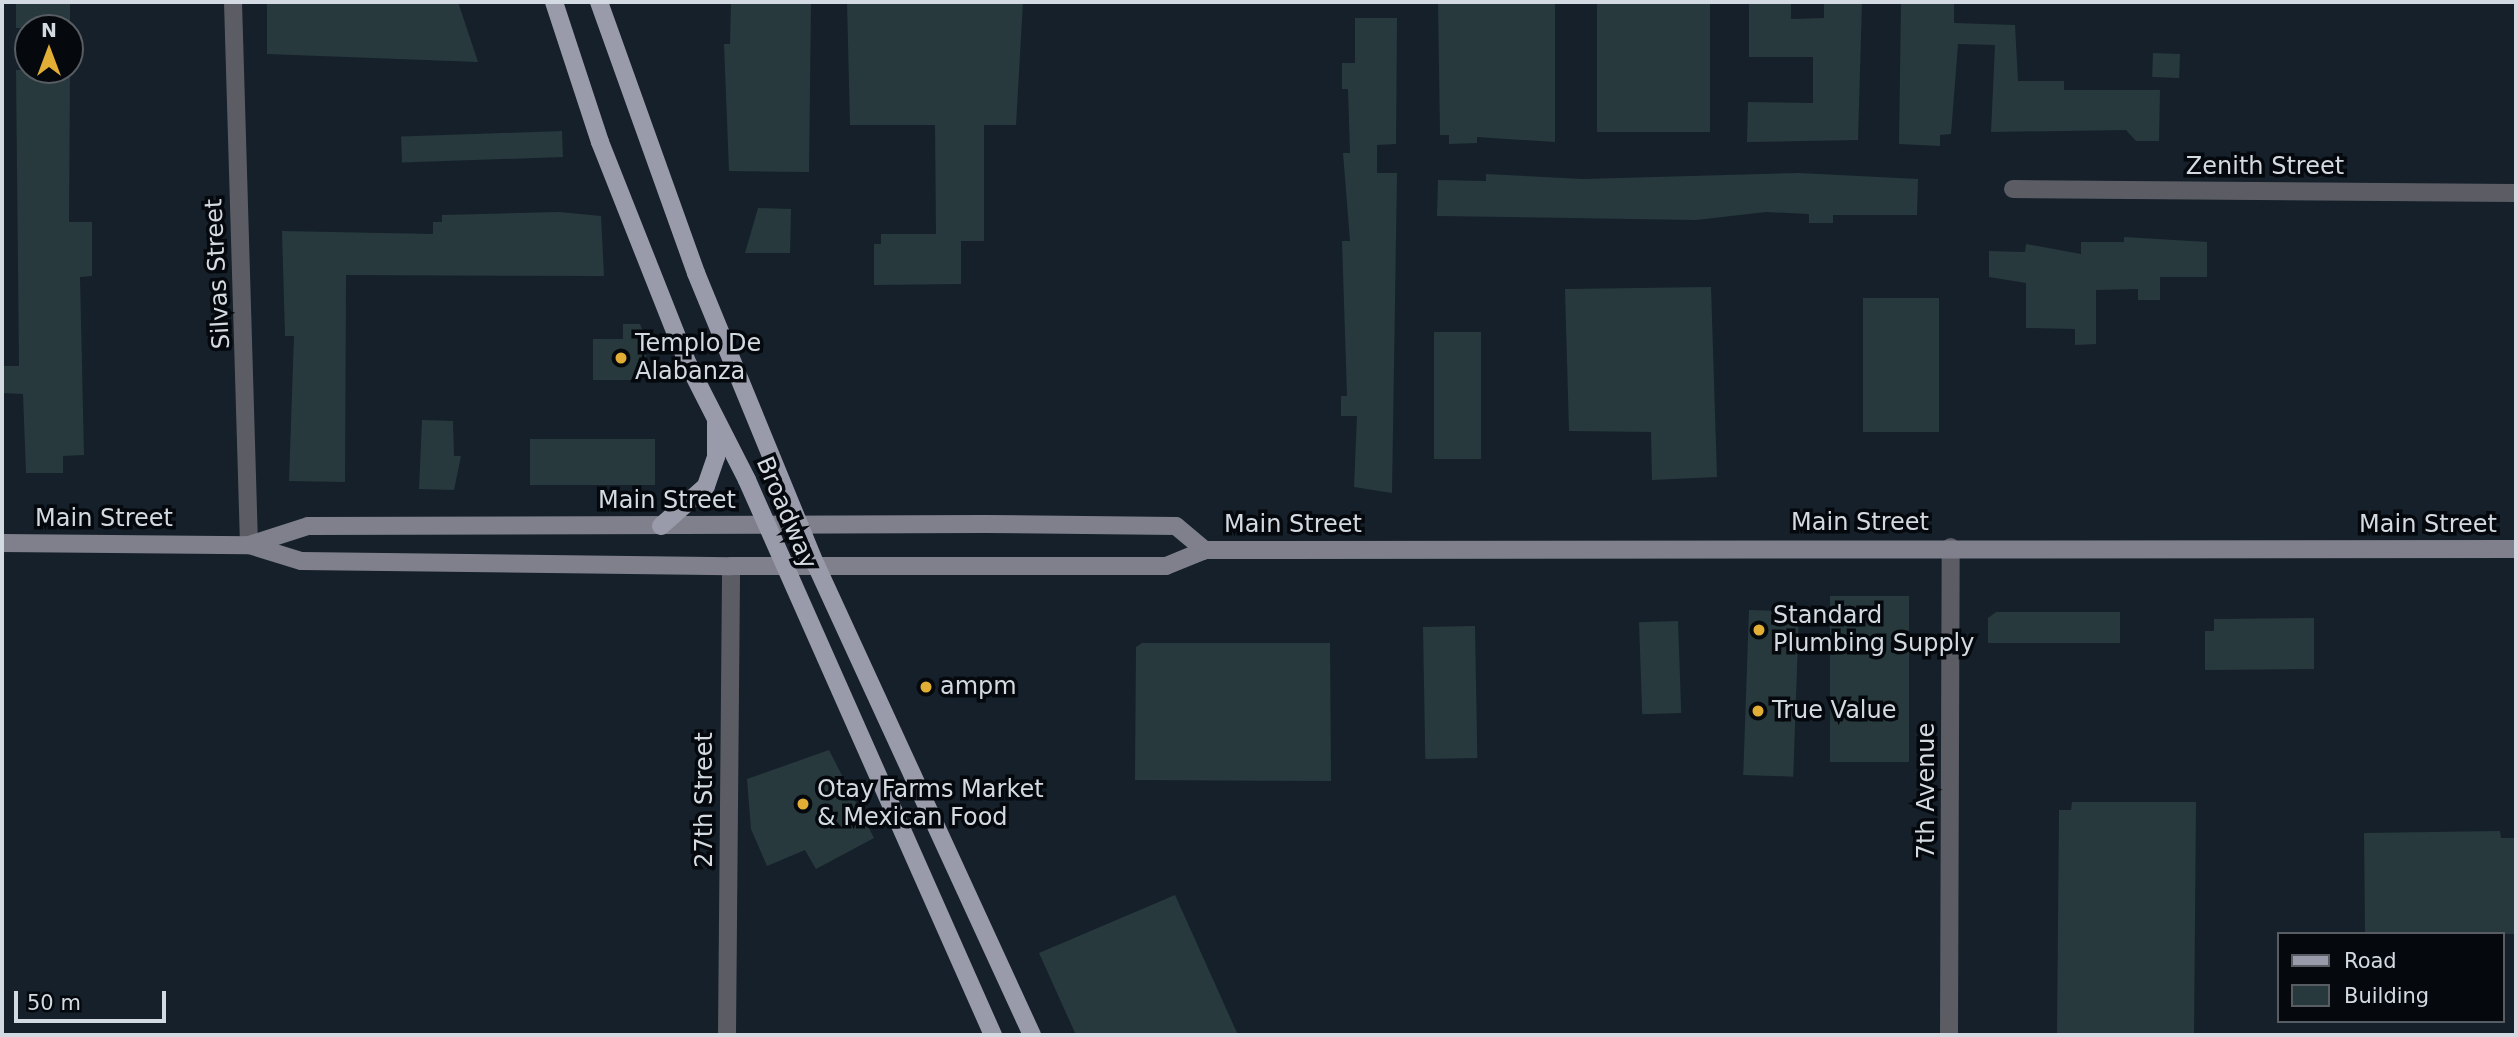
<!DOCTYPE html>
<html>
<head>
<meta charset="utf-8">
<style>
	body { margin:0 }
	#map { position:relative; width:2518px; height:1037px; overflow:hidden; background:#15202a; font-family:"DejaVu Sans",sans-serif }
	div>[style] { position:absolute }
	.building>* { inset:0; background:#27393d; transform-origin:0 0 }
	.minor>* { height:18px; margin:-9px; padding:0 9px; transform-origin:9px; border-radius:9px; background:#5c5d64 }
	.tertiary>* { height:18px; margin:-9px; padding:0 9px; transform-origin:9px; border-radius:9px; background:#5c5d64 }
	.secondary>* { height:18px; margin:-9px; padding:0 9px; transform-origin:9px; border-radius:9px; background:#7f808b }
	.primary>* { height:18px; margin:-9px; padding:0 9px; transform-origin:9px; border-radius:9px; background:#9a9baa }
	.dots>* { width:19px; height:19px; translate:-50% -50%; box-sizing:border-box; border:4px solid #05090d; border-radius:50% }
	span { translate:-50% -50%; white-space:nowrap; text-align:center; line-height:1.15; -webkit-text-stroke:7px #05090d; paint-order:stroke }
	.street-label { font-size:24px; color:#d3dae1 }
	.poi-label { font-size:24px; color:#d3dae1 }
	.left { translate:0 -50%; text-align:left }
	.frame { position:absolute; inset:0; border:4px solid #d3dae1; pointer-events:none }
	.legend { position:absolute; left:2277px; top:932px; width:228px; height:91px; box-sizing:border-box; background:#05090d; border:2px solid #575d62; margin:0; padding:9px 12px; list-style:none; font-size:21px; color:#d3dae1 }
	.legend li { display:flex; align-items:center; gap:14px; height:35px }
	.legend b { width:35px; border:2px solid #575d62 }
	.north { position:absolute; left:14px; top:14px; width:70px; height:70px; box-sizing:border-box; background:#05090d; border:2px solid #575d62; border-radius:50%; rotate:0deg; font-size:19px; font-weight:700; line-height:28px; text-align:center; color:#d3dae1 }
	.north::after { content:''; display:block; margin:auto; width:24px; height:32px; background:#e3ae35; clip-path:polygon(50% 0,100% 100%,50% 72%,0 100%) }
	.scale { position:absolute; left:14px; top:991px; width:152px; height:32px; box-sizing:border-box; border:4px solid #d3dae1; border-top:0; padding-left:9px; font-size:21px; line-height:24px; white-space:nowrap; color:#d3dae1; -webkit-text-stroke:5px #05090d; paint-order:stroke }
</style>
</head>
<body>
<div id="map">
	<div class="building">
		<i style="left:16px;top:2px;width:54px;height:26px"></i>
		<i style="clip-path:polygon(267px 2px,458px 2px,478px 62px,267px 54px)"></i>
		<i style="clip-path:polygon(731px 2px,811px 2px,809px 172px,729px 171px,724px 44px,730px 44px)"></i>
		<i style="clip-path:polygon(847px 2px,1023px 2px,1016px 125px,984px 125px,984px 241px,961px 241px,961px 284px,874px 285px,874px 244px,881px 244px,881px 234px,936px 234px,935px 125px,850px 125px)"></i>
		<i style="clip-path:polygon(1438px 2px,1555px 2px,1555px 142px,1477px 137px,1477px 143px,1449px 144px,1449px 135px,1440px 135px)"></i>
		<i style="left:1597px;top:2px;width:113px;height:130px"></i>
		<i style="clip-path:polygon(1749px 2px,1791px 2px,1791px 19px,1824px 18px,1824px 2px,1862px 2px,1858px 140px,1747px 142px,1748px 102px,1813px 103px,1813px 57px,1749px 57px)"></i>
		<i style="clip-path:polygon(1901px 2px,1954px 2px,1954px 23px,2015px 25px,2018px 81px,2064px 81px,2064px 90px,2160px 90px,2159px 141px,2136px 141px,2126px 130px,1991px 132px,1995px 45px,1958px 44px,1951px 134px,1940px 135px,1940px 146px,1899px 144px)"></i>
		<i style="clip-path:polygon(1355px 18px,1397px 18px,1396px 144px,1377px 145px,1377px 173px,1397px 173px,1392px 493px,1354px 487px,1357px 416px,1341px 416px,1341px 396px,1347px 396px,1342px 241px,1350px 241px,1343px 153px,1350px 153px,1348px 89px,1342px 89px,1342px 63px,1355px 63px)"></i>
		<i style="left:2153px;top:53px;width:27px;height:24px;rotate:2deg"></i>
		<i style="clip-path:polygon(16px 70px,70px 70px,69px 222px,92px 222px,92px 276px,80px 277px,84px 455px,63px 456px,63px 473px,26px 473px,23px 394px,2px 393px,2px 366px,19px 366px)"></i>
		<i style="left:562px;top:131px;width:26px;height:161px;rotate:88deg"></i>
		<i style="clip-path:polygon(1799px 173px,1918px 179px,1917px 215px,1833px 215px,1833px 223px,1809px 223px,1809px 214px,1766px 212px,1696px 220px,1437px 216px,1438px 180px,1486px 181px,1486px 174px,1583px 179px)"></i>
		<i style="clip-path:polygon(758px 208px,791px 209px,790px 253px,745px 253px)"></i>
		<i style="clip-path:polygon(559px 212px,601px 216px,604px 276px,346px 275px,345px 482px,289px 481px,294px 336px,285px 336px,282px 231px,433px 234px,433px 222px,442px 222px,442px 215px)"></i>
		<i style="clip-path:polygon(2124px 237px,2207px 242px,2207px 277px,2160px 277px,2160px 300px,2138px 300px,2138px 289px,2096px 290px,2096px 344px,2075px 345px,2075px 329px,2026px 328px,2026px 283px,1989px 277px,1989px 251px,2025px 252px,2026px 244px,2081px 254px,2081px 242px,2124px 242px)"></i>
		<i style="clip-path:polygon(1711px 287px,1717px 477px,1652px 480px,1651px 432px,1569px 431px,1565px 289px)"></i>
		<i style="left:1863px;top:298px;width:76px;height:134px"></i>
		<i style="clip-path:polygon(623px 324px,640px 324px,649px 346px,640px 380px,593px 380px,593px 339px,623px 339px)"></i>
		<i style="left:1481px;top:332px;width:127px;height:47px;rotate:90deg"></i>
		<i style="clip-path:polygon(422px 420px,453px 421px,454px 456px,461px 456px,454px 490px,419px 489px)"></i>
		<i style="left:530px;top:439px;width:125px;height:46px"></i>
		<i style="left:1909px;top:596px;width:166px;height:79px;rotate:90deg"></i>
		<i style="left:1749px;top:610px;width:50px;height:165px;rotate:2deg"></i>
		<i style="clip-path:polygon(1996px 612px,2120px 612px,2120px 643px,1988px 643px,1988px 618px)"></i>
		<i style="clip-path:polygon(2314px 618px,2314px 669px,2205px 670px,2205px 631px,2214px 631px,2214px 619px)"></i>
		<i style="left:1678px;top:621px;width:92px;height:39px;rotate:88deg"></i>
		<i style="left:1475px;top:626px;width:132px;height:52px;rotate:89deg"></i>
		<i style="clip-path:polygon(1142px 643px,1330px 643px,1331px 781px,1135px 780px,1136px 647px)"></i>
		<i style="clip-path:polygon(829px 750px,874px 838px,816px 869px,805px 850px,767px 866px,751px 829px,747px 779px)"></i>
		<i style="clip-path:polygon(2072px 802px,2196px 802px,2194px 1035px,2057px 1035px,2059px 810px,2071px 810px)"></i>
		<i style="clip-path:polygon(2500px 831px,2501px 838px,2515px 838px,2516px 934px,2365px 934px,2364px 833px)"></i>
		<i style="clip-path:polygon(1175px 895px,1238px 1035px,1076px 1035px,1039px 953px)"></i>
	</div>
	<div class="minor">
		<i style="left:233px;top:2px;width:543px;rotate:88.31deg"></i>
		<i style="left:2013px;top:189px;width:503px;rotate:0.46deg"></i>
		<i style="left:727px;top:1035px;width:469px;rotate:-89.5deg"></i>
	</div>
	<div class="tertiary">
		<i style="left:1949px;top:1035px;width:488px;rotate:-89.8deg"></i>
	</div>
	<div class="secondary">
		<i style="left:2px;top:543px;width:247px;rotate:0.5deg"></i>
		<i style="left:249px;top:545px;width:54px;rotate:17.1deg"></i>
		<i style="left:301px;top:561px;width:430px;rotate:0.7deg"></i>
		<i style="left:731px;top:566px;width:435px"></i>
		<i style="left:1166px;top:566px;width:42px;rotate:-22.3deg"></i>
		<i style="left:1205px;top:550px;width:1311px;rotate:-0.04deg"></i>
		<i style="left:249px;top:545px;width:62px;rotate:-17.9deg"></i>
		<i style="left:308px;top:526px;width:677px;rotate:-0.17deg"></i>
		<i style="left:985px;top:524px;width:191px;rotate:0.6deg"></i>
		<i style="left:1176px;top:526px;width:38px;rotate:40deg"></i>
	</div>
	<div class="primary">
		<i style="left:554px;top:2px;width:147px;rotate:71.8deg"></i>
		<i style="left:600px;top:142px;width:239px;rotate:68.4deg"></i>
		<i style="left:688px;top:364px;width:130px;rotate:63deg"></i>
		<i style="left:747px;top:480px;width:607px;rotate:66.1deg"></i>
		<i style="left:599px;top:2px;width:288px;rotate:70.3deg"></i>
		<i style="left:696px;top:273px;width:316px;rotate:67.7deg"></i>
		<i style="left:816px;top:565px;width:517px;rotate:65.32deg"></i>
		<i style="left:661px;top:526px;width:60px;rotate:-41.6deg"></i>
		<i style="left:706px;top:486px;width:31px;rotate:-71deg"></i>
		<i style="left:716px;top:457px;width:34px;rotate:-90deg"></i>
	</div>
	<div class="dots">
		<i style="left:621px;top:358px;background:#e3ae35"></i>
		<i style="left:1759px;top:630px;background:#e3ae35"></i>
		<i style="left:926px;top:687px;background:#e3ae35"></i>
		<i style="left:1758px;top:711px;background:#e3ae35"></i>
		<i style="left:803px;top:804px;background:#e3ae35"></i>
	</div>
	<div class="street-label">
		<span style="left:2265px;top:167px">Zenith Street</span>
		<span style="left:218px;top:274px;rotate:-93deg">Silvas Street</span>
		<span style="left:667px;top:501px">Main Street</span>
		<span style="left:786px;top:513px;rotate:67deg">Broadway</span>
		<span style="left:104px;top:519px">Main Street</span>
		<span style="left:1860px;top:523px">Main Street</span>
		<span style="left:1293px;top:525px">Main Street</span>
		<span style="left:2428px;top:525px">Main Street</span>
		<span style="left:1927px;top:791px;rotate:-90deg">7th Avenue</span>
		<span style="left:705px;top:800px;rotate:-90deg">27th Street</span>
	</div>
	<div class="poi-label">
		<span class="left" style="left:635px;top:358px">Templo De<br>Alabanza</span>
		<span class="left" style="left:1773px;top:630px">Standard<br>Plumbing Supply</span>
		<span class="left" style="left:940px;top:687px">ampm</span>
		<span class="left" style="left:1772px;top:711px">True Value</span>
		<span class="left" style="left:817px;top:804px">Otay Farms Market<br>&amp; Mexican Food</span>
	</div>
	<div class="frame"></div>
	<ul class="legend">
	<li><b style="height:9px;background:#9a9baa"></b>Road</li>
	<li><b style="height:19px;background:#27393d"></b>Building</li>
	</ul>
	<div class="north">N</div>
	<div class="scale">50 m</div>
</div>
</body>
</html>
